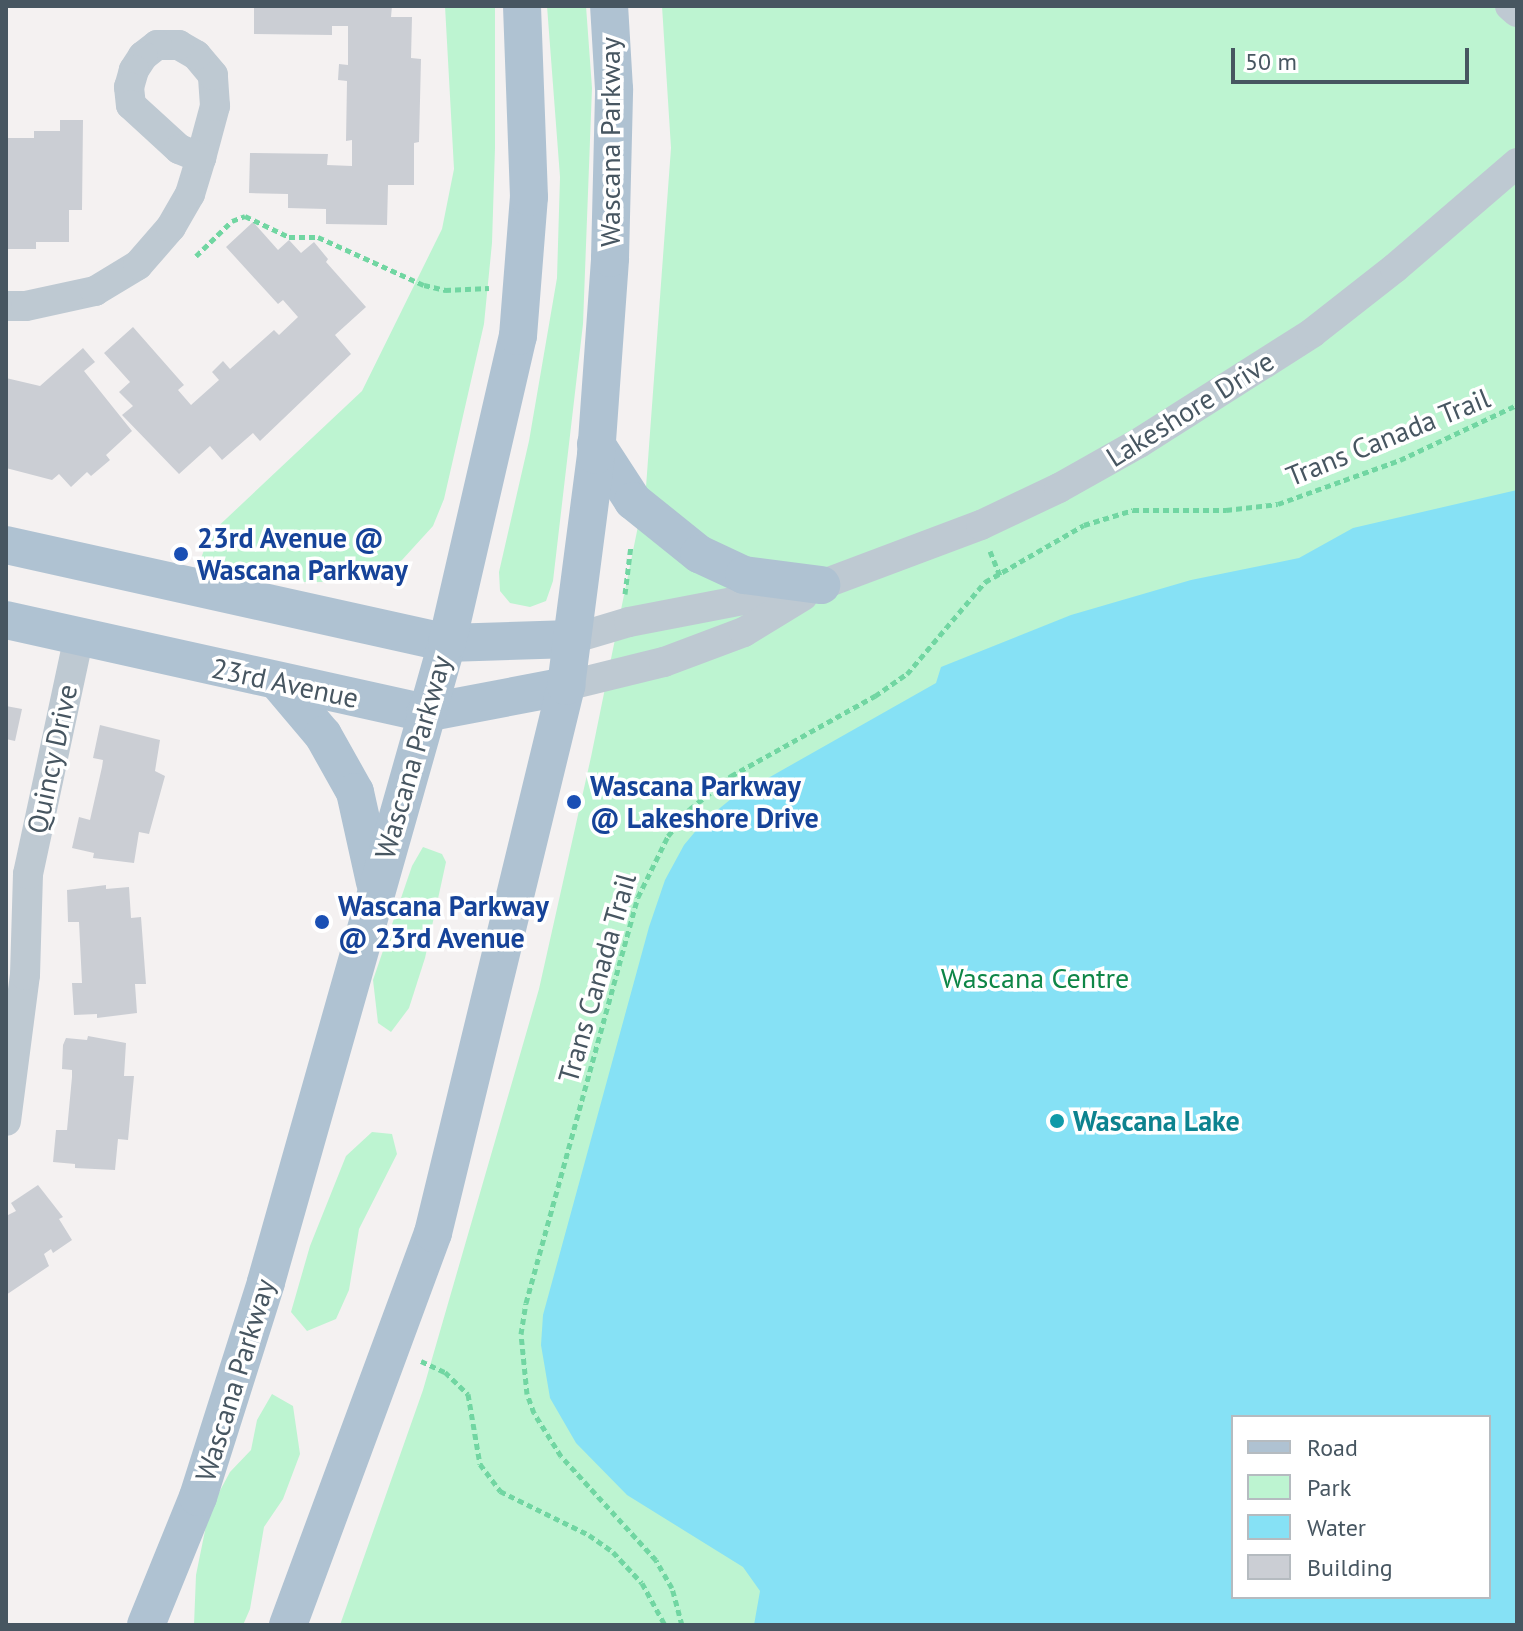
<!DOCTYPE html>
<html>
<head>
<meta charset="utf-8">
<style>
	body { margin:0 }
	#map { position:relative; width:1523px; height:1631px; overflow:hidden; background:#f4f1f1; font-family:"PT Sans",sans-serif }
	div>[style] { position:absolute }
	.green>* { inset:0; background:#bdf4d1 }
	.water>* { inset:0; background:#86e1f5 }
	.building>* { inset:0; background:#cbced4 }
	.path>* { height:5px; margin-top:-2.5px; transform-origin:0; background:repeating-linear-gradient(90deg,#71d6a2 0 6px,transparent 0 10px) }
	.minor>* { height:30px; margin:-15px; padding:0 15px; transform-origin:15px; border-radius:15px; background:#bec9d2 }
	.major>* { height:38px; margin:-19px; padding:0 19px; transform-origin:19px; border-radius:19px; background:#afc2d2 }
	.dots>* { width:22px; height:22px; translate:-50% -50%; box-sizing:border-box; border:4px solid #fff; border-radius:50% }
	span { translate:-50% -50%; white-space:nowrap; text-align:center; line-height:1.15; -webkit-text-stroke:7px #fff; paint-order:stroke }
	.street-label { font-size:28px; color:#475661 }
	.transit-label { font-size:28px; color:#164399; font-weight:700 }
	.left { translate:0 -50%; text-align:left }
	.park-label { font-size:28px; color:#0e8647 }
	.culture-label { font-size:28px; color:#0d838f; font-weight:700 }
	.frame { position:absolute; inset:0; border:8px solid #475661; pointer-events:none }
	.legend { position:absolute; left:1231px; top:1415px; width:260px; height:184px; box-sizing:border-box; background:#fff; border:2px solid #b5bbc0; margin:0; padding:10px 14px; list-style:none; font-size:24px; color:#475661 }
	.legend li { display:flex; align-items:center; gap:16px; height:40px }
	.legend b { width:40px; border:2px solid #b5bbc0 }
	.scale { position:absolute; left:1231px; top:48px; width:238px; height:36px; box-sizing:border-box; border:4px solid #475661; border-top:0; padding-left:10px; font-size:24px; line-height:28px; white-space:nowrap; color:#475661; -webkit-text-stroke:6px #fff; paint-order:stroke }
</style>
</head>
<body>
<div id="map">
	<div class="green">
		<i style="clip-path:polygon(445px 6px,495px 6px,495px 148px,492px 243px,484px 324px,444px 499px,433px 526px,402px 560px,374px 576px,336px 582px,295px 582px,200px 561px,210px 534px,362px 391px,442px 229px,454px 169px)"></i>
		<i style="clip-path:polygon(547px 6px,586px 6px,592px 88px,583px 324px,553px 581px,546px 601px,530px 607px,510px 603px,500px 591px,499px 572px,529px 441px,557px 278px,560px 177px)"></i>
		<i style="clip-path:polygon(evenodd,662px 6px,1517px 6px,1517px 1625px,340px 1625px,423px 1390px,539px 989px,591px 757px,646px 487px,671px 148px,662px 6px,1233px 1417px,1489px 1417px,1489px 1597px,1233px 1597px,1233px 1417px)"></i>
		<i style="clip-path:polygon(423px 847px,442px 854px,446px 862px,425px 958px,409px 1008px,391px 1032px,378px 1023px,373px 980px,412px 866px)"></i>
		<i style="clip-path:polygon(372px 1132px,392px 1134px,397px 1154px,359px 1229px,349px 1290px,336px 1319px,307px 1331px,291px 1312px,310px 1246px,346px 1156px)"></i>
		<i style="clip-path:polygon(272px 1394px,293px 1406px,300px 1454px,283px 1499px,264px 1527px,250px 1609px,243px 1625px,194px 1625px,196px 1575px,209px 1511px,230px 1472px,251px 1450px,257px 1420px)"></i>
	</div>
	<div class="water">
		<i style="clip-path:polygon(evenodd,1517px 490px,1517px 1625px,754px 1625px,760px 1591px,743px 1567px,627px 1495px,576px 1443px,550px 1398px,541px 1345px,543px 1315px,649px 927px,665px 880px,684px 845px,704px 821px,731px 799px,936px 683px,941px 667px,1071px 615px,1191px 580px,1299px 558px,1353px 528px,1517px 490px,1233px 1417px,1489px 1417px,1489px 1597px,1233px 1597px,1233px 1417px)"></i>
	</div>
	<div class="building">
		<i style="clip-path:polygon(254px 6px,392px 6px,391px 17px,412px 17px,411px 58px,421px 59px,419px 142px,414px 143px,414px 185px,388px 185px,387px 225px,326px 224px,326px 209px,288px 208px,288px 194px,249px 193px,250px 153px,328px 154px,327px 165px,352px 166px,352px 140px,346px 141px,347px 81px,338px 80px,339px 64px,348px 65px,348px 26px,332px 26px,332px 35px,254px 34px)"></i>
		<i style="clip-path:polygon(60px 120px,83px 120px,82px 210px,69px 210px,69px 242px,36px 242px,36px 249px,6px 249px,6px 138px,34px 138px,34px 131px,60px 131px)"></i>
		<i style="clip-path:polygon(253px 222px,278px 250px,289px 240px,301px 253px,314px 242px,328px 259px,326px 262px,366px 307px,335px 335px,351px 354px,260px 441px,253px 433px,222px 460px,210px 446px,179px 474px,122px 415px,133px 406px,119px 392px,130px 382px,104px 353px,133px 327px,184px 385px,178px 390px,191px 405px,219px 380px,212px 372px,223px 361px,230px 369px,274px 330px,279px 335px,298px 317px,283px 300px,278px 304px,226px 247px)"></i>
		<i style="clip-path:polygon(83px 348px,95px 362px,84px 371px,132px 431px,106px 455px,110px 460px,91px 476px,87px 472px,71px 487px,59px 474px,52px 480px,6px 468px,6px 378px,40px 386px)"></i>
		<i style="clip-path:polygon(6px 706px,22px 709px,15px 741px,6px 739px)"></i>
		<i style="clip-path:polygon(100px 725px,160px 740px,155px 771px,165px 776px,149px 834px,139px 832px,134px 863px,93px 858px,94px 853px,72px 848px,79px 817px,90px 820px,102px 767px,103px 760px,93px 758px)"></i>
		<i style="clip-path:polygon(106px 885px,106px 889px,129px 887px,131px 918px,141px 917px,146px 984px,135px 984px,137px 1013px,97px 1018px,97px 1014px,74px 1015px,72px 983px,82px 983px,79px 922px,68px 922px,67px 890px)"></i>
		<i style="clip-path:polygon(88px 1036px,126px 1043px,124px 1076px,134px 1076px,128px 1140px,118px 1139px,115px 1170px,75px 1168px,75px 1164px,53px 1162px,56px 1130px,67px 1130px,72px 1077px,72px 1070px,62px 1069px,63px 1045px,66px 1038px,87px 1040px)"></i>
		<i style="clip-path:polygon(38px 1185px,63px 1217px,59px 1219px,72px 1240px,53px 1253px,51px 1249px,44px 1254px,49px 1266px,6px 1295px,6px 1216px,16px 1211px,11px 1203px)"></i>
	</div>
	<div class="path">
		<i style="left:196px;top:256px;width:50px;rotate:-44.2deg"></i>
		<i style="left:232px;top:221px;width:14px;rotate:-21deg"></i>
		<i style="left:245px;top:216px;width:49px;rotate:25.5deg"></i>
		<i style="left:289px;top:237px;width:29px"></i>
		<i style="left:318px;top:237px;width:116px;rotate:24.4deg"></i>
		<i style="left:424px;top:285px;width:22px;rotate:13deg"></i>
		<i style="left:445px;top:290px;width:44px;rotate:-2.6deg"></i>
		<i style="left:990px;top:551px;width:27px;rotate:68deg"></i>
		<i style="left:625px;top:594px;width:49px;rotate:-83deg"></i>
		<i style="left:421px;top:1361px;width:26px;rotate:25deg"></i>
		<i style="left:445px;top:1372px;width:32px;rotate:44deg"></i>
		<i style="left:468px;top:1394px;width:71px;rotate:80.3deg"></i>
		<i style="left:480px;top:1464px;width:34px;rotate:53deg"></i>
		<i style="left:500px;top:1491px;width:99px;rotate:26.3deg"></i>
		<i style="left:589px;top:1535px;width:29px;rotate:35deg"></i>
		<i style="left:613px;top:1552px;width:42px;rotate:46.9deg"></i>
		<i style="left:642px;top:1583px;width:48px;rotate:61.3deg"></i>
		<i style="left:682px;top:1625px;width:38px;rotate:-105deg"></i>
		<i style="left:672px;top:1588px;width:32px;rotate:-120deg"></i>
		<i style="left:656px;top:1560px;width:141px;rotate:-132.4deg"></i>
		<i style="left:561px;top:1456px;width:51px;rotate:-122.1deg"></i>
		<i style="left:534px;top:1413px;width:20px;rotate:-110deg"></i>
		<i style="left:527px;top:1394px;width:60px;rotate:-95.7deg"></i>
		<i style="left:521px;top:1334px;width:31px;rotate:-81deg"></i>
		<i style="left:526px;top:1303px;width:421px;rotate:-74.6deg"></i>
		<i style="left:638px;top:897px;width:68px;rotate:-63.8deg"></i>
		<i style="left:668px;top:836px;width:35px;rotate:-51deg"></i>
		<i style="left:690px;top:809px;width:53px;rotate:-38.8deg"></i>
		<i style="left:731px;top:776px;width:165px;rotate:-29.1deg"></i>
		<i style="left:875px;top:696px;width:39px;rotate:-35deg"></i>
		<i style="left:907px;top:674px;width:121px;rotate:-49.7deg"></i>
		<i style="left:985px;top:582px;width:114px;rotate:-29.9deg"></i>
		<i style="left:1084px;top:525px;width:51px;rotate:-17deg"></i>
		<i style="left:1133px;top:510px;width:93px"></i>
		<i style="left:1226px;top:510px;width:52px;rotate:-6.6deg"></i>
		<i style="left:1278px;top:504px;width:130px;rotate:-19.8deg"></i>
		<i style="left:1400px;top:460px;width:129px;rotate:-25.2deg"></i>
	</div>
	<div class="minor">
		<i style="left:1510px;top:6px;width:9px;rotate:41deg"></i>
		<i style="left:6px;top:306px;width:20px"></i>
		<i style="left:26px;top:306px;width:71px;rotate:-12.3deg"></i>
		<i style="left:95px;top:291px;width:50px;rotate:-31.2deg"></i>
		<i style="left:138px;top:265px;width:50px;rotate:-49deg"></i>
		<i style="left:171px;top:227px;width:38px;rotate:-60deg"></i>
		<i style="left:190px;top:194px;width:38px;rotate:-73deg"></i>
		<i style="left:201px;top:158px;width:54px;rotate:-74.9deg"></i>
		<i style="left:215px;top:106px;width:31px;rotate:-94deg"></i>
		<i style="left:213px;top:75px;width:26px;rotate:-130deg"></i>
		<i style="left:196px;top:55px;width:20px;rotate:-150deg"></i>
		<i style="left:179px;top:45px;width:22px;rotate:180deg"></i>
		<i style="left:157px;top:45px;width:18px;rotate:142deg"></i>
		<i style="left:143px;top:56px;width:17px;rotate:123deg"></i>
		<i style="left:134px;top:70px;width:18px;rotate:106deg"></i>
		<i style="left:129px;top:87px;width:18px;rotate:84deg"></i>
		<i style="left:131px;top:105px;width:65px;rotate:42.5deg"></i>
		<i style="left:179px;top:149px;width:24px;rotate:22deg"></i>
		<i style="left:572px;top:639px;width:59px;rotate:-16.6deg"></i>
		<i style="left:629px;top:622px;width:196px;rotate:-10.9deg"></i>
		<i style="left:821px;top:585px;width:171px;rotate:-20.6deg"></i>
		<i style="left:981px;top:525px;width:86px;rotate:-25.4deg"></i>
		<i style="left:1059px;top:488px;width:92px;rotate:-29.4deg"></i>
		<i style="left:1139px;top:443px;width:205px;rotate:-32.4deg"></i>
		<i style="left:1312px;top:333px;width:105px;rotate:-38.1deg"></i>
		<i style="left:1395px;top:268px;width:161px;rotate:-40.7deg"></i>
		<i style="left:566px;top:686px;width:101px;rotate:-13.8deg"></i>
		<i style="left:664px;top:662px;width:85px;rotate:-20.6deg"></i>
		<i style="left:744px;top:632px;width:69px;rotate:-31.4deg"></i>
		<i style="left:6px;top:1121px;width:147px;rotate:-82.6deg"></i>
		<i style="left:25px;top:975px;width:101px;rotate:-88.3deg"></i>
		<i style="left:28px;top:874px;width:243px;rotate:-77.9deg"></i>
	</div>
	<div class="major">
		<i style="left:596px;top:444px;width:68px;rotate:57deg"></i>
		<i style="left:633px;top:501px;width:85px;rotate:38.8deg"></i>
		<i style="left:699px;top:554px;width:50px;rotate:25deg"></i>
		<i style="left:744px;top:575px;width:78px;rotate:7.4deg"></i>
		<i style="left:6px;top:545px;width:452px;rotate:12.5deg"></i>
		<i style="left:447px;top:643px;width:125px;rotate:-1.8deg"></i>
		<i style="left:6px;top:620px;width:429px;rotate:12.5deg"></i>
		<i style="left:425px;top:713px;width:144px;rotate:-10.8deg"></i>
		<i style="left:279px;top:683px;width:68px;rotate:49.8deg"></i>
		<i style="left:323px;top:735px;width:65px;rotate:60.7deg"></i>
		<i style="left:355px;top:792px;width:92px;rotate:77.5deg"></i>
		<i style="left:146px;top:1625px;width:138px;rotate:-67.9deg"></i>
		<i style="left:198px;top:1497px;width:225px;rotate:-72.4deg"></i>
		<i style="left:266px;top:1282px;width:664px;rotate:-74.18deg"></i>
		<i style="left:447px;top:643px;width:315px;rotate:-77deg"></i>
		<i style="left:518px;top:336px;width:139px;rotate:-85.5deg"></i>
		<i style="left:529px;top:197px;width:191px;rotate:-92.1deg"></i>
		<i style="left:288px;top:1625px;width:418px;rotate:-69.7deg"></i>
		<i style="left:433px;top:1233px;width:563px;rotate:-76.33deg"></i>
		<i style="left:566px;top:686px;width:233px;rotate:-82.6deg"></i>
		<i style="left:596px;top:455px;width:197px;rotate:-85.9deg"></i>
		<i style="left:610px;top:258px;width:169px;rotate:-88.6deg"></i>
		<i style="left:614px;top:89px;width:83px;rotate:-93.4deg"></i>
	</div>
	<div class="dots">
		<i style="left:181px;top:554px;background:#1a4fb4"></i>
		<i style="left:574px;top:802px;background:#1a4fb4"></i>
		<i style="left:322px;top:922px;background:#1a4fb4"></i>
		<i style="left:1057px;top:1121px;background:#0f9aa8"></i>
	</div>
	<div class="street-label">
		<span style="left:610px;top:142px;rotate:-90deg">Wascana Parkway</span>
		<span style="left:1190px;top:409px;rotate:-32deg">Lakeshore Drive</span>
		<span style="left:1388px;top:437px;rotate:-22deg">Trans Canada Trail</span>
		<span style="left:285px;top:683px;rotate:12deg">23rd Avenue</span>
		<span style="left:413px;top:757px;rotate:-74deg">Wascana Parkway</span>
		<span style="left:52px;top:759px;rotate:-78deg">Quincy Drive</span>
		<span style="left:597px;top:978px;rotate:-74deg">Trans Canada Trail</span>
		<span style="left:235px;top:1380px;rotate:-73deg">Wascana Parkway</span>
	</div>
	<div class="transit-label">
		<span class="left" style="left:197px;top:554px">23rd Avenue @<br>Wascana Parkway</span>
		<span class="left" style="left:590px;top:802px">Wascana Parkway<br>@ Lakeshore Drive</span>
		<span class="left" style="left:338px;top:922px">Wascana Parkway<br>@ 23rd Avenue</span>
	</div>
	<div class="park-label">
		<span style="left:1035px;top:978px">Wascana Centre</span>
	</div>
	<div class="culture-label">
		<span class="left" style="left:1073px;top:1121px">Wascana Lake</span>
	</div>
	<div class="frame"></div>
	<ul class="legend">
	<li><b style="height:10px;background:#afc2d2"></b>Road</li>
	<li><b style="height:22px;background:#bdf4d1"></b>Park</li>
	<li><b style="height:22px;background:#86e1f5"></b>Water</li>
	<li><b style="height:22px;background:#cbced4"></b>Building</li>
	</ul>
	<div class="scale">50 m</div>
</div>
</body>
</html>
